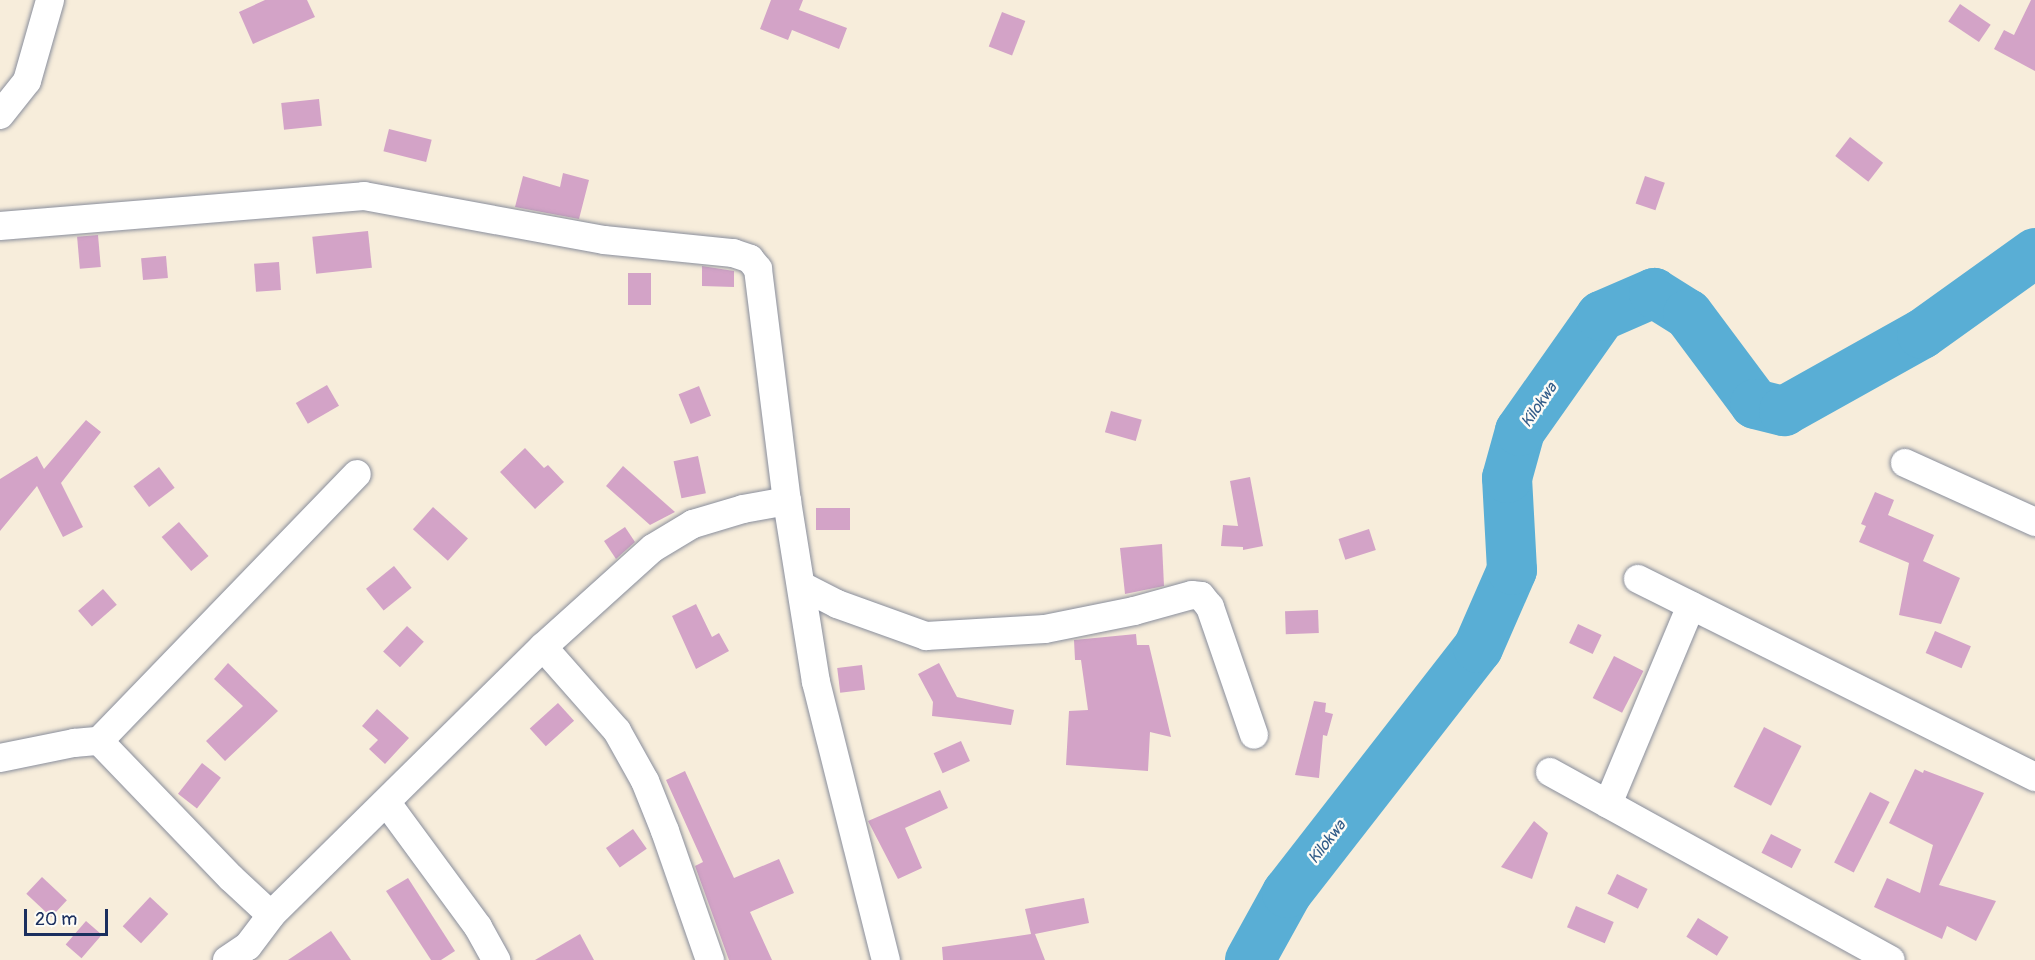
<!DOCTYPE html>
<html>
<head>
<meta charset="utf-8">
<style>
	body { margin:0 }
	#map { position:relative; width:2035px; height:960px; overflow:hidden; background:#f7eddb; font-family:Pangolin,sans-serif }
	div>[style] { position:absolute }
	.river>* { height:50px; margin:-25px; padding:0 25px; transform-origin:25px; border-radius:25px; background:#59aed5 }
	.building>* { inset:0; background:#d3a3c7; transform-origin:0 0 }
	.roads { filter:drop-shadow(0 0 2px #898e9c) drop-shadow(0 0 2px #898e9c) }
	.minor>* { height:28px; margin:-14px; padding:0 14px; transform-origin:14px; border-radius:14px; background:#fff }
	span { translate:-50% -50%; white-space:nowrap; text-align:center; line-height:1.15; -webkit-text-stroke:5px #fdfcf7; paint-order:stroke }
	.water-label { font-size:16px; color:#315b88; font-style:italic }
	.scale { position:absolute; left:24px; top:909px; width:84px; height:27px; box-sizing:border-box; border:3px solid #1b2f5e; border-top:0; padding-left:8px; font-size:18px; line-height:21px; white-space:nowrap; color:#1b2f5e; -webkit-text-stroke:4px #fdfcf7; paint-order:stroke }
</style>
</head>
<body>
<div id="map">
	<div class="river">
		<i style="left:1250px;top:960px;width:77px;rotate:-61.1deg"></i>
		<i style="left:1287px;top:893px;width:311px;rotate:-52.1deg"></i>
		<i style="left:1478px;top:648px;width:85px;rotate:-66.4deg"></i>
		<i style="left:1512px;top:570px;width:92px;rotate:-93.1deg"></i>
		<i style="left:1507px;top:478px;width:49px;rotate:-74.5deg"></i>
		<i style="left:1520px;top:431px;width:141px;rotate:-54.8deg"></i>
		<i style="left:1601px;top:316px;width:58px;rotate:-23.5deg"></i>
		<i style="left:1654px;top:293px;width:40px;rotate:32deg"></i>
		<i style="left:1688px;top:314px;width:112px;rotate:53.3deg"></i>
		<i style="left:1755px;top:404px;width:30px;rotate:14deg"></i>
		<i style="left:1784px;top:411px;width:158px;rotate:-29.2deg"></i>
		<i style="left:1922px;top:334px;width:139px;rotate:-35.6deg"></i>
	</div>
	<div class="building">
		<i style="clip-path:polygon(265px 0,307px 0,315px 17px,253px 44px,239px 12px)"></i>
		<i style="clip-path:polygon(771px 0,803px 0,799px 10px,847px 28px,839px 49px,792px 30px,788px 40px,760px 29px)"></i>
		<i style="clip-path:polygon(2031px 0,2035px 0,2035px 71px,1994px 49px,2004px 30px,2014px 35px)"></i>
		<i style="left:1960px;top:4px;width:37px;height:21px;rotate:34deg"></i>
		<i style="left:1002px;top:12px;width:25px;height:37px;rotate:21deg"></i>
		<i style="left:319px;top:99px;width:27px;height:38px;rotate:84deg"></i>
		<i style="left:389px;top:129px;width:44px;height:23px;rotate:14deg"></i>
		<i style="left:1850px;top:137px;width:42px;height:24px;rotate:38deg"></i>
		<i style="clip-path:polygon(563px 173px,589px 180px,579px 219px,515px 207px,523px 176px,560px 187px)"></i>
		<i style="left:1645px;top:176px;width:21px;height:29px;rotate:19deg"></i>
		<i style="left:368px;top:231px;width:37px;height:56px;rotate:84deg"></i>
		<i style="left:98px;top:235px;width:32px;height:21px;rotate:85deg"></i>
		<i style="left:166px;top:256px;width:22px;height:25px;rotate:85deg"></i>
		<i style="left:279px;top:262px;width:28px;height:25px;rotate:86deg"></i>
		<i style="clip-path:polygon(702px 266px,734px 271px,734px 287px,702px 286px)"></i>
		<i style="left:628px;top:273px;width:23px;height:32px"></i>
		<i style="left:327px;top:385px;width:24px;height:36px;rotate:60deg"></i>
		<i style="left:699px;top:386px;width:32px;height:22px;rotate:68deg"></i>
		<i style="left:1111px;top:411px;width:32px;height:22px;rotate:16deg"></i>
		<i style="clip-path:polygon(86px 420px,101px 432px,61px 483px,83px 527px,63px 537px,37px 486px,0 531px,0 479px,37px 456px,44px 469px)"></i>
		<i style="clip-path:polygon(525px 448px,544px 468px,548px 465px,564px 482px,535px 509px,500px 472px)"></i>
		<i style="left:698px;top:456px;width:38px;height:25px;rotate:78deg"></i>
		<i style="clip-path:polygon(623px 466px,675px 512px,650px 525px,606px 486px)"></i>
		<i style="left:159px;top:467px;width:26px;height:32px;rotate:53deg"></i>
		<i style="clip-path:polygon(1250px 477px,1263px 546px,1243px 550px,1243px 547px,1221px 546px,1223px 525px,1238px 526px,1230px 481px)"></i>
		<i style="clip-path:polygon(1875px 492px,1894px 500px,1888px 515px,1934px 535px,1923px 561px,1960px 578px,1941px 624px,1899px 615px,1909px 563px,1859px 542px,1866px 526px,1861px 524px)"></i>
		<i style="left:433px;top:507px;width:47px;height:30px;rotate:42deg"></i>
		<i style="left:850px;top:508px;width:22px;height:34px;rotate:90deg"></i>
		<i style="left:179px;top:522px;width:45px;height:23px;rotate:49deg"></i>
		<i style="clip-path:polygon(625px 527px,635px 542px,616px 559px,604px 541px)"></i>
		<i style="left:1369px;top:529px;width:22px;height:32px;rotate:72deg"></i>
		<i style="clip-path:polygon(1162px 544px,1164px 586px,1125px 594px,1120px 548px)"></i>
		<i style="left:394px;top:566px;width:28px;height:36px;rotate:51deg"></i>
		<i style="left:103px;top:589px;width:21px;height:33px;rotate:49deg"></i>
		<i style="clip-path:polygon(696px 604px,712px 637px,719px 633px,729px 651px,696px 669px,672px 616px)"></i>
		<i style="left:1318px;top:610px;width:23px;height:33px;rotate:88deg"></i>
		<i style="left:1578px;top:624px;width:26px;height:21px;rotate:25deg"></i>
		<i style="left:407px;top:626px;width:23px;height:35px;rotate:43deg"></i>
		<i style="left:1935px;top:631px;width:39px;height:24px;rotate:23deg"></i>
		<i style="clip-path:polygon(1136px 634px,1137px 645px,1149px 645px,1171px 737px,1150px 732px,1148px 771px,1066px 765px,1069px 711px,1088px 710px,1081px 660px,1075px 660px,1074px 640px)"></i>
		<i style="left:1614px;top:656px;width:33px;height:47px;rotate:27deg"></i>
		<i style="clip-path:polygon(228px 663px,278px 711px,225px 761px,206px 741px,243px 706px,214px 679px)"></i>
		<i style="clip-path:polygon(939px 663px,957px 697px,1014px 710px,1011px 725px,932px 716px,933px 702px,918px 674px)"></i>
		<i style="left:862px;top:665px;width:25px;height:25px;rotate:83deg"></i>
		<i style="clip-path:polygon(1314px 701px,1326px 703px,1325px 712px,1333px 714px,1327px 736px,1323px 735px,1319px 778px,1295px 775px)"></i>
		<i style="left:558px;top:703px;width:24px;height:38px;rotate:48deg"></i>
		<i style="clip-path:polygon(377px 709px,409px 738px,385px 764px,369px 749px,378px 740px,362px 726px)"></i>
		<i style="left:1764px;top:727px;width:42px;height:67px;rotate:27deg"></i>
		<i style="left:961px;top:741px;width:22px;height:30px;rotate:66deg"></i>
		<i style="left:202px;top:763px;width:24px;height:39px;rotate:38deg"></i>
		<i style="clip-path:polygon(1915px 769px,1923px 773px,1924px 770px,1984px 793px,1939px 885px,1996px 901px,1976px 941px,1947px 926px,1942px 939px,1874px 907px,1887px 878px,1920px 893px,1933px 845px,1889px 823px)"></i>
		<i style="clip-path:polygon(685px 771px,734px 878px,779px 859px,794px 893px,750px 912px,772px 960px,729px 960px,695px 866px,703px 862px,666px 780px)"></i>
		<i style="clip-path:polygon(940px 790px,948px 808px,905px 828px,922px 868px,898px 879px,868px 821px)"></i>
		<i style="left:1870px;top:792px;width:22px;height:79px;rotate:27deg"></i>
		<i style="clip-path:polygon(1534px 821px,1548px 833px,1532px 879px,1501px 867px)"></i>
		<i style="left:633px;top:829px;width:24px;height:33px;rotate:55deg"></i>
		<i style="left:1771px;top:834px;width:34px;height:21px;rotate:27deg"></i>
		<i style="left:1617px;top:874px;width:34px;height:22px;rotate:26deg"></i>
		<i style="left:42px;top:877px;width:34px;height:23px;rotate:43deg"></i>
		<i style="clip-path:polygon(408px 878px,455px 951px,441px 960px,431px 960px,386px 891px)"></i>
		<i style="left:150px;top:897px;width:25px;height:40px;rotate:43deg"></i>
		<i style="clip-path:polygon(1084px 898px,1089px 923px,1035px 934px,1045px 960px,943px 960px,942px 947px,1031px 934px,1025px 909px)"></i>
		<i style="left:1576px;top:906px;width:41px;height:23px;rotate:23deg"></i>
		<i style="left:1698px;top:918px;width:36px;height:22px;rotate:32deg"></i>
		<i style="left:86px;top:921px;width:21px;height:31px;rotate:41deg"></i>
		<i style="clip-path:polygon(331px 931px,351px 960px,288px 960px)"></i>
		<i style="clip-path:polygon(580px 934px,594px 960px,535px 960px)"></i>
	</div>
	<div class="roads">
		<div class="minor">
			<i style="left:0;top:115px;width:43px;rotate:-51.5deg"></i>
			<i style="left:27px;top:81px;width:84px;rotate:-74.1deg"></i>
			<i style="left:0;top:226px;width:365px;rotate:-4.7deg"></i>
			<i style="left:364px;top:196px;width:244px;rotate:10.4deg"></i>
			<i style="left:604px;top:240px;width:130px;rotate:5.8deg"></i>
			<i style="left:733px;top:253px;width:18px;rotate:19deg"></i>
			<i style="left:750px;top:259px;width:13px;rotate:51deg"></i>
			<i style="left:758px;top:269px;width:234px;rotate:82.9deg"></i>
			<i style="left:1905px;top:463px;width:143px;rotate:24.4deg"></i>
			<i style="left:1638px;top:579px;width:444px;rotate:26.5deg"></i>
			<i style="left:802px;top:586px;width:39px;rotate:27deg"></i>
			<i style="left:837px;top:604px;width:95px;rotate:19.8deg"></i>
			<i style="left:926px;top:636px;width:119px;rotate:-3.4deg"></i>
			<i style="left:1045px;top:629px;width:91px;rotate:-11.4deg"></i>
			<i style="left:1134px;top:611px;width:60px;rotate:-15.4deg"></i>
			<i style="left:1192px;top:595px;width:9px;rotate:6deg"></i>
			<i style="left:1201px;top:596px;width:14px;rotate:51deg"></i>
			<i style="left:1210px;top:607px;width:135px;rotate:71deg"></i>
			<i style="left:543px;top:647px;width:112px;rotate:48.6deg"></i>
			<i style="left:617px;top:731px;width:57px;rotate:60.8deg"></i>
			<i style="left:645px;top:781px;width:54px;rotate:68.2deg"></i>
			<i style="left:665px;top:831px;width:137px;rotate:70.8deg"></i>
			<i style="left:0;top:758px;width:76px;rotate:-11.5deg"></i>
			<i style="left:74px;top:743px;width:25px;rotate:-5deg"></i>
			<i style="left:1550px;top:772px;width:389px;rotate:28.9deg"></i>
			<i style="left:387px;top:803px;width:154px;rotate:53.7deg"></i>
			<i style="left:478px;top:927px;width:38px;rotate:61deg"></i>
			<i style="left:1608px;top:804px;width:215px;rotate:-67.3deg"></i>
			<i style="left:271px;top:915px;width:54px;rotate:-137.2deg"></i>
			<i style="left:231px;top:878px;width:190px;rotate:-133.9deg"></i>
			<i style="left:99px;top:741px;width:371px;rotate:-46deg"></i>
			<i style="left:227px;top:960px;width:25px;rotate:-34deg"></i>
			<i style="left:248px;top:946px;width:39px;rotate:-53deg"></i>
			<i style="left:271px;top:915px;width:382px;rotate:-44.6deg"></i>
			<i style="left:543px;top:647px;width:148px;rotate:-42deg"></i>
			<i style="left:653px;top:548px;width:47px;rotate:-31deg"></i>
			<i style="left:693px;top:524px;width:52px;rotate:-16.7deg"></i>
			<i style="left:743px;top:509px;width:45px;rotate:-10.3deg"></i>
			<i style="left:787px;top:501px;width:183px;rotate:80.9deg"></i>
			<i style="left:816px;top:682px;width:287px;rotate:75.9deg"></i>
		</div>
	</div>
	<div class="water-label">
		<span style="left:1539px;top:405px;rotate:-55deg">Kilokwa</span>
		<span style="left:1327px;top:842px;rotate:-52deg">Kilokwa</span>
	</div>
	<div class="scale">20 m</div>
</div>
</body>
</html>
